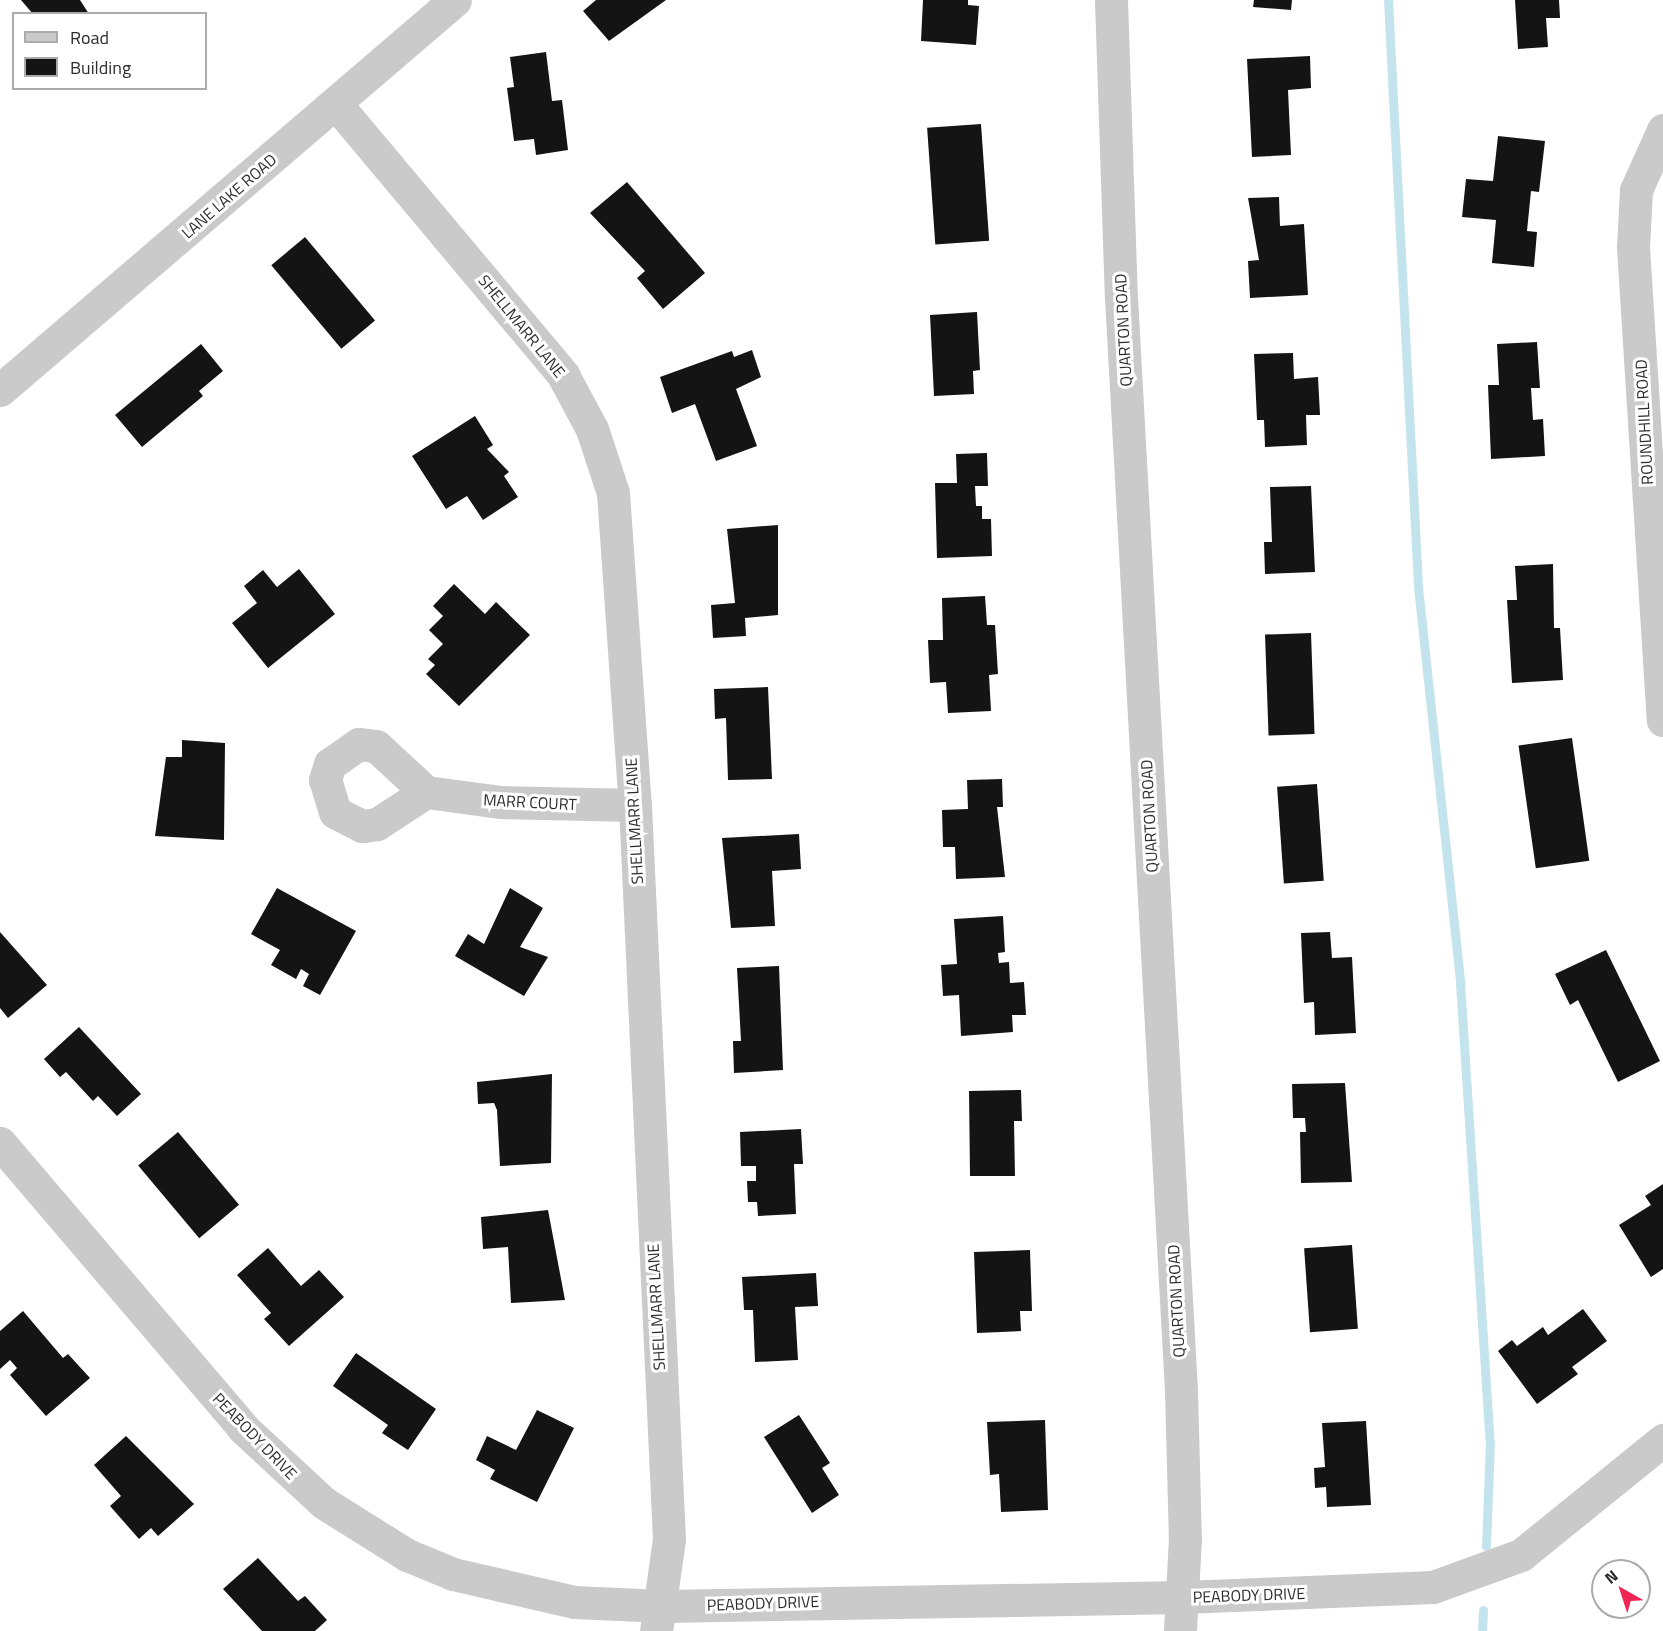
<!DOCTYPE html>
<html>
<head>
<meta charset="utf-8">
<style>
	body { margin:0 }
	#map { position:relative; width:1663px; height:1631px; overflow:hidden; background:#fff; font-family:"Titillium Web",sans-serif }
	div>[style] { position:absolute }
	.stream>* { height:9px; margin:-4.5px; padding:0 4.5px; transform-origin:4.5px; border-radius:4.5px; background:#c4e4ed }
	.building>* { inset:0; background:#141414; transform-origin:0 0 }
	.minor>* { height:33px; margin:-16.5px; padding:0 16.5px; transform-origin:16.5px; border-radius:16.5px; background:#cacaca }
	span { translate:-50% -50%; white-space:nowrap; text-align:center; line-height:1.15; -webkit-text-stroke:6px #fff; paint-order:stroke }
	.street-label { font-size:16px; color:#2d2d2d }
	.legend { position:absolute; left:12px; top:12px; width:195px; height:78px; box-sizing:border-box; background:#fff; border:2px solid #ababab; margin:0; padding:8px 10px; list-style:none; font-size:18px; color:#2d2d2d }
	.legend li { display:flex; align-items:center; gap:12px; height:30px }
	.legend b { width:30px; border:2px solid #ababab }
	.north { position:absolute; left:1591px; top:1559px; width:60px; height:60px; box-sizing:border-box; background:#fff; border:2px solid #ababab; border-radius:50%; rotate:321deg; font-size:16px; font-weight:700; line-height:24px; text-align:center; color:#2d2d2d }
	.north::after { content:''; display:block; margin:auto; width:21px; height:27px; background:#ef2555; clip-path:polygon(50% 0,100% 100%,50% 72%,0 100%) }
</style>
</head>
<body>
<div id="map">
	<div class="stream">
		<i style="left:1388px;top:0;width:588px;rotate:87.07deg"></i>
		<i style="left:1418px;top:587px;width:398px;rotate:83.9deg"></i>
		<i style="left:1460px;top:983px;width:460px;rotate:86.3deg"></i>
		<i style="left:1490px;top:1442px;width:104px;rotate:92.2deg"></i>
		<i style="left:1482px;top:1631px;width:21px;rotate:-87deg"></i>
	</div>
	<div class="building">
		<i style="clip-path:polygon(21px 0,80px 0,89px 14px,33px 14px)"></i>
		<i style="clip-path:polygon(596px 0,666px 0,609px 41px,583px 11px)"></i>
		<i style="clip-path:polygon(923px 0,968px 0,968px 5px,979px 6px,976px 45px,921px 41px)"></i>
		<i style="clip-path:polygon(1254px 0,1292px 0,1291px 10px,1253px 7px)"></i>
		<i style="clip-path:polygon(1515px 0,1559px 0,1560px 18px,1546px 18px,1548px 47px,1518px 49px)"></i>
		<i style="clip-path:polygon(546px 52px,552px 101px,562px 100px,568px 150px,536px 155px,534px 139px,514px 141px,507px 88px,514px 87px,510px 57px)"></i>
		<i style="clip-path:polygon(1310px 56px,1311px 88px,1288px 90px,1291px 155px,1252px 157px,1247px 59px)"></i>
		<i style="left:981px;top:124px;width:117px;height:54px;rotate:86deg"></i>
		<i style="clip-path:polygon(1498px 136px,1545px 141px,1539px 192px,1531px 191px,1527px 231px,1537px 232px,1534px 267px,1492px 263px,1496px 220px,1462px 217px,1466px 179px,1493px 181px)"></i>
		<i style="clip-path:polygon(627px 182px,705px 273px,663px 309px,637px 278px,645px 271px,590px 213px)"></i>
		<i style="clip-path:polygon(1279px 197px,1280px 226px,1304px 224px,1308px 295px,1250px 298px,1248px 261px,1259px 260px,1248px 198px)"></i>
		<i style="left:305px;top:237px;width:109px;height:44px;rotate:50deg"></i>
		<i style="clip-path:polygon(977px 312px,980px 370px,973px 371px,974px 394px,934px 396px,930px 315px)"></i>
		<i style="clip-path:polygon(1537px 342px,1540px 388px,1531px 388px,1533px 420px,1543px 419px,1545px 456px,1491px 459px,1488px 385px,1499px 385px,1497px 344px)"></i>
		<i style="clip-path:polygon(201px 344px,223px 371px,199px 391px,203px 396px,142px 447px,115px 415px)"></i>
		<i style="clip-path:polygon(752px 350px,761px 377px,736px 389px,757px 446px,716px 461px,695px 404px,672px 413px,660px 377px,732px 351px,734px 357px)"></i>
		<i style="clip-path:polygon(1293px 353px,1294px 379px,1318px 377px,1320px 415px,1306px 415px,1307px 445px,1265px 447px,1264px 420px,1257px 420px,1254px 354px)"></i>
		<i style="clip-path:polygon(475px 416px,493px 445px,487px 449px,509px 472px,504px 476px,518px 497px,483px 520px,467px 496px,446px 509px,412px 456px)"></i>
		<i style="clip-path:polygon(987px 453px,988px 486px,975px 486px,976px 506px,982px 506px,982px 519px,991px 519px,992px 556px,937px 558px,935px 483px,957px 483px,956px 454px)"></i>
		<i style="clip-path:polygon(1311px 486px,1315px 572px,1265px 574px,1264px 542px,1272px 542px,1270px 487px)"></i>
		<i style="clip-path:polygon(778px 525px,778px 615px,745px 618px,746px 636px,713px 638px,711px 605px,735px 603px,727px 529px)"></i>
		<i style="clip-path:polygon(1553px 564px,1554px 628px,1560px 628px,1563px 680px,1512px 683px,1507px 600px,1517px 600px,1515px 566px)"></i>
		<i style="clip-path:polygon(299px 569px,335px 614px,268px 668px,232px 623px,257px 603px,244px 586px,263px 570px,277px 587px)"></i>
		<i style="clip-path:polygon(454px 584px,485px 614px,496px 602px,530px 635px,459px 706px,426px 674px,435px 665px,428px 659px,443px 644px,429px 630px,443px 616px,433px 606px)"></i>
		<i style="clip-path:polygon(985px 596px,987px 625px,995px 625px,998px 674px,989px 675px,991px 711px,948px 713px,946px 682px,930px 683px,928px 640px,943px 640px,942px 598px)"></i>
		<i style="left:1311px;top:633px;width:101px;height:46px;rotate:88deg"></i>
		<i style="clip-path:polygon(768px 687px,772px 779px,728px 780px,726px 718px,715px 719px,714px 689px)"></i>
		<i style="left:1572px;top:738px;width:124px;height:54px;rotate:82deg"></i>
		<i style="clip-path:polygon(182px 740px,225px 743px,224px 840px,155px 836px,166px 757px,182px 757px)"></i>
		<i style="clip-path:polygon(1002px 779px,1003px 807px,997px 807px,1005px 877px,956px 879px,955px 847px,943px 847px,942px 810px,968px 809px,967px 780px)"></i>
		<i style="left:1317px;top:784px;width:97px;height:40px;rotate:86deg"></i>
		<i style="clip-path:polygon(799px 834px,801px 869px,772px 871px,775px 926px,731px 928px,722px 838px)"></i>
		<i style="clip-path:polygon(277px 888px,356px 931px,320px 995px,303px 986px,309px 974px,301px 969px,296px 979px,271px 965px,280px 950px,251px 934px)"></i>
		<i style="clip-path:polygon(510px 888px,543px 908px,520px 947px,548px 957px,524px 996px,455px 956px,468px 934px,484px 944px)"></i>
		<i style="clip-path:polygon(1003px 916px,1005px 952px,998px 953px,999px 963px,1009px 962px,1010px 983px,1024px 982px,1026px 1015px,1012px 1015px,1013px 1032px,961px 1036px,959px 995px,943px 996px,941px 965px,957px 964px,954px 919px)"></i>
		<i style="clip-path:polygon(0 932px,47px 985px,8px 1018px,0 1008px)"></i>
		<i style="clip-path:polygon(1330px 932px,1332px 958px,1352px 957px,1356px 1033px,1315px 1035px,1314px 1002px,1304px 1003px,1301px 933px)"></i>
		<i style="clip-path:polygon(1606px 950px,1660px 1061px,1618px 1082px,1578px 1000px,1570px 1005px,1555px 974px)"></i>
		<i style="clip-path:polygon(779px 966px,783px 1070px,734px 1073px,733px 1041px,741px 1041px,737px 968px)"></i>
		<i style="clip-path:polygon(79px 1027px,141px 1094px,117px 1116px,98px 1096px,93px 1101px,66px 1072px,60px 1077px,44px 1059px)"></i>
		<i style="clip-path:polygon(552px 1074px,551px 1163px,500px 1166px,497px 1110px,494px 1103px,478px 1104px,477px 1082px)"></i>
		<i style="clip-path:polygon(1345px 1083px,1352px 1182px,1301px 1183px,1300px 1132px,1306px 1132px,1305px 1118px,1293px 1118px,1292px 1084px)"></i>
		<i style="clip-path:polygon(1021px 1090px,1022px 1121px,1014px 1121px,1015px 1176px,970px 1176px,969px 1091px)"></i>
		<i style="clip-path:polygon(801px 1129px,803px 1164px,794px 1164px,796px 1214px,758px 1216px,757px 1202px,748px 1202px,747px 1181px,756px 1181px,756px 1166px,741px 1166px,740px 1132px)"></i>
		<i style="left:178px;top:1132px;width:95px;height:52px;rotate:50deg"></i>
		<i style="clip-path:polygon(1663px 1184px,1663px 1269px,1651px 1277px,1619px 1225px,1651px 1205px,1645px 1196px)"></i>
		<i style="clip-path:polygon(548px 1210px,565px 1300px,511px 1303px,508px 1247px,483px 1249px,481px 1217px)"></i>
		<i style="left:1352px;top:1245px;width:84px;height:48px;rotate:86deg"></i>
		<i style="clip-path:polygon(268px 1248px,301px 1286px,319px 1270px,344px 1297px,289px 1346px,264px 1319px,271px 1313px,237px 1275px)"></i>
		<i style="clip-path:polygon(1030px 1250px,1032px 1311px,1020px 1311px,1021px 1331px,977px 1333px,974px 1252px)"></i>
		<i style="clip-path:polygon(816px 1273px,818px 1306px,795px 1307px,798px 1360px,755px 1362px,753px 1310px,744px 1310px,742px 1277px)"></i>
		<i style="clip-path:polygon(1583px 1309px,1607px 1341px,1572px 1367px,1578px 1374px,1537px 1404px,1498px 1351px,1512px 1340px,1517px 1346px,1543px 1327px,1548px 1335px)"></i>
		<i style="clip-path:polygon(23px 1311px,63px 1358px,68px 1354px,90px 1378px,46px 1416px,10px 1375px,17px 1368px,10px 1360px,0 1369px,0 1331px)"></i>
		<i style="clip-path:polygon(356px 1353px,436px 1409px,408px 1450px,382px 1433px,388px 1425px,333px 1386px)"></i>
		<i style="clip-path:polygon(537px 1410px,574px 1428px,537px 1502px,490px 1479px,495px 1470px,476px 1460px,487px 1436px,516px 1450px)"></i>
		<i style="clip-path:polygon(799px 1415px,830px 1463px,822px 1468px,839px 1495px,812px 1513px,764px 1437px)"></i>
		<i style="clip-path:polygon(1045px 1420px,1048px 1510px,1001px 1512px,999px 1474px,990px 1475px,987px 1422px)"></i>
		<i style="clip-path:polygon(1366px 1421px,1371px 1505px,1327px 1507px,1326px 1487px,1315px 1488px,1314px 1468px,1325px 1467px,1322px 1423px)"></i>
		<i style="clip-path:polygon(126px 1436px,194px 1504px,158px 1536px,151px 1528px,139px 1539px,110px 1506px,121px 1496px,94px 1465px)"></i>
		<i style="clip-path:polygon(258px 1558px,298px 1601px,305px 1596px,327px 1620px,315px 1631px,262px 1631px,223px 1589px)"></i>
	</div>
	<div class="minor">
		<i style="left:1111px;top:0;width:297px;rotate:88.1deg"></i>
		<i style="left:1121px;top:297px;width:1095px;rotate:86.86deg"></i>
		<i style="left:1181px;top:1390px;width:148px;rotate:88.5deg"></i>
		<i style="left:1185px;top:1538px;width:93px;rotate:93.1deg"></i>
		<i style="left:336px;top:104px;width:354px;rotate:50deg"></i>
		<i style="left:563px;top:375px;width:61px;rotate:61.8deg"></i>
		<i style="left:592px;top:429px;width:67px;rotate:71.8deg"></i>
		<i style="left:613px;top:493px;width:313px;rotate:86deg"></i>
		<i style="left:635px;top:805px;width:735px;rotate:87.35deg"></i>
		<i style="left:669px;top:1539px;width:93px;rotate:98deg"></i>
		<i style="left:1663px;top:130px;width:66px;rotate:114.2deg"></i>
		<i style="left:1636px;top:190px;width:57px;rotate:93deg"></i>
		<i style="left:1633px;top:247px;width:474px;rotate:86.4deg"></i>
		<i style="left:0;top:390px;width:599px;rotate:-40.6deg"></i>
		<i style="left:426px;top:792px;width:59px;rotate:146.9deg"></i>
		<i style="left:377px;top:824px;width:15px;rotate:172deg"></i>
		<i style="left:362px;top:826px;width:30px;rotate:-153deg"></i>
		<i style="left:335px;top:812px;width:34px;rotate:-107deg"></i>
		<i style="left:325px;top:780px;width:17px;rotate:-73deg"></i>
		<i style="left:330px;top:764px;width:35px;rotate:-35deg"></i>
		<i style="left:359px;top:744px;width:17px;rotate:7deg"></i>
		<i style="left:376px;top:746px;width:68px;rotate:42.6deg"></i>
		<i style="left:426px;top:792px;width:76px;rotate:7.6deg"></i>
		<i style="left:501px;top:802px;width:134px;rotate:1.3deg"></i>
		<i style="left:0;top:1143px;width:375px;rotate:49.5deg"></i>
		<i style="left:243px;top:1428px;width:110px;rotate:42.8deg"></i>
		<i style="left:324px;top:1503px;width:98px;rotate:32.1deg"></i>
		<i style="left:407px;top:1555px;width:50px;rotate:22.4deg"></i>
		<i style="left:453px;top:1574px;width:124px;rotate:13deg"></i>
		<i style="left:574px;top:1602px;width:89px;rotate:2.6deg"></i>
		<i style="left:663px;top:1606px;width:519px;rotate:-0.99deg"></i>
		<i style="left:1182px;top:1597px;width:251px;rotate:-2.3deg"></i>
		<i style="left:1433px;top:1587px;width:94px;rotate:-20deg"></i>
		<i style="left:1521px;top:1555px;width:183px;rotate:-39deg"></i>
	</div>
	<div class="street-label">
		<span style="left:229px;top:196px;rotate:-41deg">LANE LAKE ROAD</span>
		<span style="left:522px;top:326px;rotate:51deg">SHELLMARR LANE</span>
		<span style="left:1123px;top:330px;rotate:-93deg">QUARTON ROAD</span>
		<span style="left:1644px;top:422px;rotate:-93deg">ROUNDHILL ROAD</span>
		<span style="left:530px;top:802px;rotate:3deg">MARR COURT</span>
		<span style="left:1149px;top:816px;rotate:-93deg">QUARTON ROAD</span>
		<span style="left:634px;top:821px;rotate:-93deg">SHELLMARR LANE</span>
		<span style="left:1176px;top:1301px;rotate:-93deg">QUARTON ROAD</span>
		<span style="left:656px;top:1307px;rotate:-93deg">SHELLMARR LANE</span>
		<span style="left:255px;top:1436px;rotate:46deg">PEABODY DRIVE</span>
		<span style="left:1249px;top:1595px;rotate:-2deg">PEABODY DRIVE</span>
		<span style="left:763px;top:1603px;rotate:-2deg">PEABODY DRIVE</span>
	</div>
	<ul class="legend">
	<li><b style="height:8px;background:#cacaca"></b>Road</li>
	<li><b style="height:16px;background:#141414"></b>Building</li>
	</ul>
	<div class="north">N</div>
</div>
</body>
</html>
